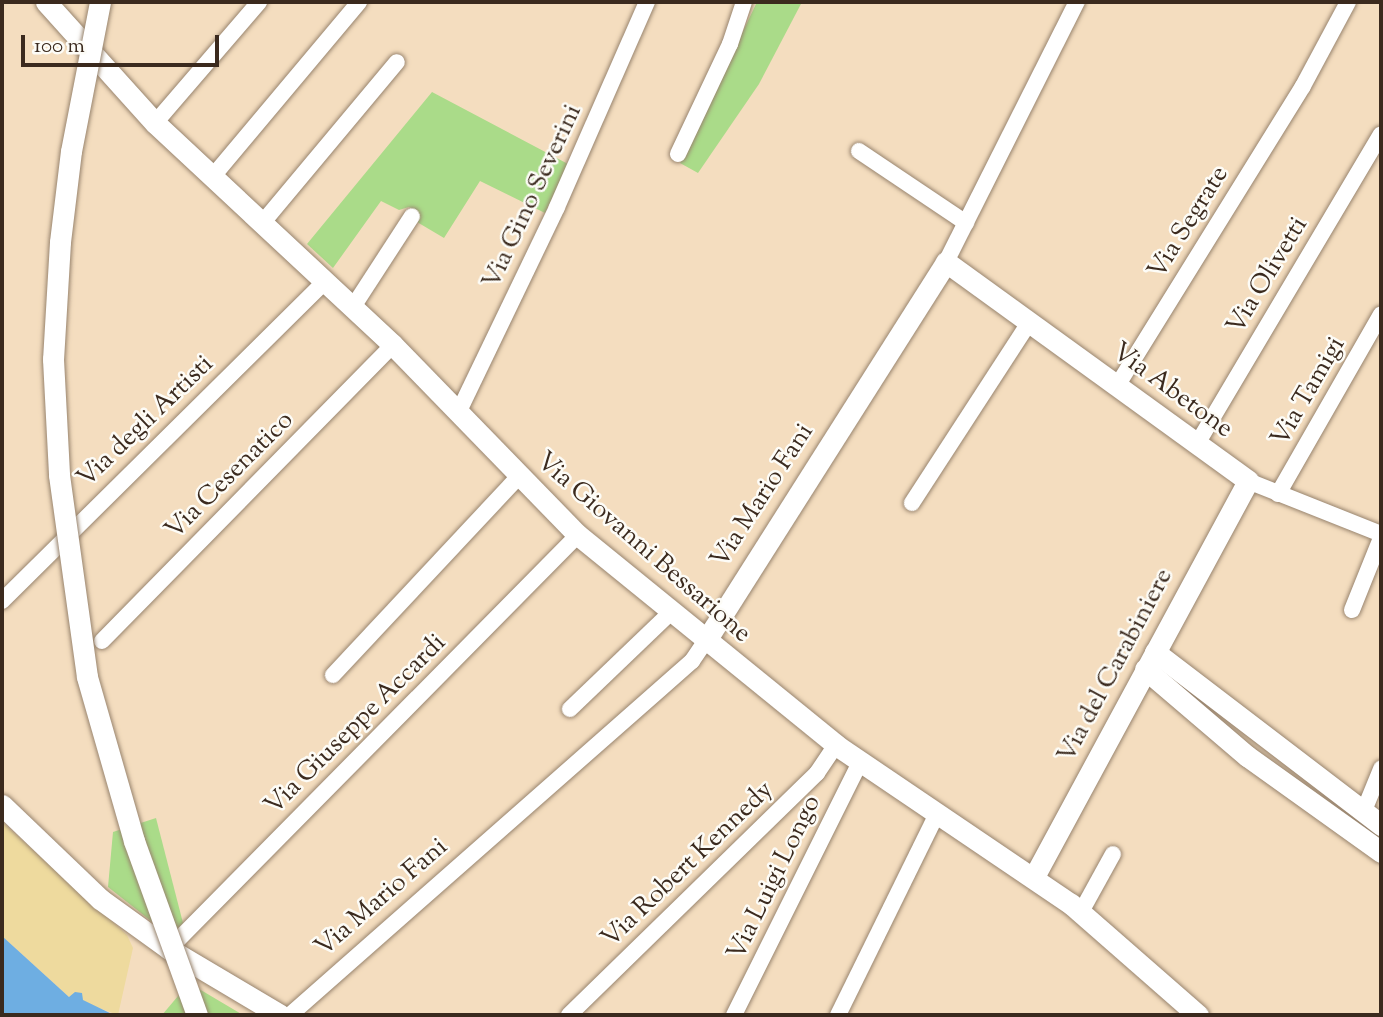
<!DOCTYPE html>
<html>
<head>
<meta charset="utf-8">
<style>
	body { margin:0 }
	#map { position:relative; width:1383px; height:1017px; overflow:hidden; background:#f4ddbf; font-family:"Sorts Mill Goudy",serif }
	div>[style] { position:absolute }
	.green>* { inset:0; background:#aadb89 }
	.sand>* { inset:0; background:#eeda9e }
	.water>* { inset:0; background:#6eaee2 }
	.roads { filter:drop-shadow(0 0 2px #98846e) drop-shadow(0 0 2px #98846e) }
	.street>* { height:16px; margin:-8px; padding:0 8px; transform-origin:8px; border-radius:8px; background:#fff }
	.secondary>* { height:21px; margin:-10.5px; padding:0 10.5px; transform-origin:10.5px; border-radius:10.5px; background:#fff }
	.bridges { filter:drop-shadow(0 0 2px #98846e) drop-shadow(0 0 2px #98846e) }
	.secondary-bridge>* { height:21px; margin:-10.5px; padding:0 10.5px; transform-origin:10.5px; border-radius:10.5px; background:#fff }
	span { translate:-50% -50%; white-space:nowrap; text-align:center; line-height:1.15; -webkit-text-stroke:5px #fdfcf7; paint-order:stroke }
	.street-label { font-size:26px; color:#3b2a1e }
	.frame { position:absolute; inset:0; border:4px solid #3b2a1e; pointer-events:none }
	.scale { position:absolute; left:21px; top:35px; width:198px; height:32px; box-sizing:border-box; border:4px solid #3b2a1e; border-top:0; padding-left:9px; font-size:21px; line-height:24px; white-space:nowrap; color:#3b2a1e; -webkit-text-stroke:5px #fdfcf7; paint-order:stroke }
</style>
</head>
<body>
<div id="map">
	<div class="green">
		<i style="clip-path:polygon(757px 2px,802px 2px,759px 84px,698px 173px,680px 163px)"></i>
		<i style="clip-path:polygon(432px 92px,568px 164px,545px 213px,480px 181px,444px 238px,417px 222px,417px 212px,409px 207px,399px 210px,381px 201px,333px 268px,307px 244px)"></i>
		<i style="clip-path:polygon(156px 818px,183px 923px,170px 936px,108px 887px,113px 832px)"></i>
		<i style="clip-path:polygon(189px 983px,243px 1015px,162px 1015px)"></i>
	</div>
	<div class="sand">
		<i style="clip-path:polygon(2px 822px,127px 935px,133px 948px,118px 1015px,69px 997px,2px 936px)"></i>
	</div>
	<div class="water">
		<i style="clip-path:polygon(2px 936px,69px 997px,75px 992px,82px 993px,83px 1000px,114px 1015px,2px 1015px)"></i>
	</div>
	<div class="roads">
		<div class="street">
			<i style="left:155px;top:123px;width:160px;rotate:-49.3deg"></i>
			<i style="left:859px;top:151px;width:129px;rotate:33.9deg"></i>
			<i style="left:678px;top:154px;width:122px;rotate:-64.7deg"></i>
			<i style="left:730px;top:44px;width:44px;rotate:-71.6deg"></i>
			<i style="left:214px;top:175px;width:226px;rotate:-50deg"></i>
			<i style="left:264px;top:221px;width:207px;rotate:-50.1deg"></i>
			<i style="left:946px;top:262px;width:291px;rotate:-63.3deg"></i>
			<i style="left:353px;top:307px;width:108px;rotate:-57deg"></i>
			<i style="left:1117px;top:386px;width:353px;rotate:-58.2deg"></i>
			<i style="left:1303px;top:86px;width:95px;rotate:-61.8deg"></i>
			<i style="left:459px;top:411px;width:226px;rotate:-64.3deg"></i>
			<i style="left:557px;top:207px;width:224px;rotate:-66.3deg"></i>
			<i style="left:1197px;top:444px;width:360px;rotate:-59.3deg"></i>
			<i style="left:1248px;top:481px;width:143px;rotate:21.7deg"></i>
			<i style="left:1278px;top:494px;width:207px;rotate:-60.2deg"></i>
			<i style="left:912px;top:503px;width:215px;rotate:-57deg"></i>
			<i style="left:2px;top:601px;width:456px;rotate:-44.7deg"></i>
			<i style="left:1352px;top:610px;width:78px;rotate:-68.1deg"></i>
			<i style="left:102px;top:641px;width:415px;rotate:-45.5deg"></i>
			<i style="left:333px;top:675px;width:271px;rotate:-46.9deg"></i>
			<i style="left:570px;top:709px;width:139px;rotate:-43.8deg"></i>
			<i style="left:1363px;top:813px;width:48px;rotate:-67.8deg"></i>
			<i style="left:1081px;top:912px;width:66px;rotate:-61.1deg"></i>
			<i style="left:169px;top:949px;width:582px;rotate:-45.35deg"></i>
			<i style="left:290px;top:1015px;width:536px;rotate:-41.37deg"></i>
			<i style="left:692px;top:661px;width:23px;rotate:-56deg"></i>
			<i style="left:569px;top:1015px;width:347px;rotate:-44.3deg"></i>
			<i style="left:817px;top:773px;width:34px;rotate:-56deg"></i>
			<i style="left:734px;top:1015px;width:283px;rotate:-63.5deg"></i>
			<i style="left:838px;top:1015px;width:224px;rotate:-63.8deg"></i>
		</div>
		<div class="secondary">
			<i style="left:46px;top:2px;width:163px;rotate:48deg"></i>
			<i style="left:155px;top:123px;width:325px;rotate:43deg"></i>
			<i style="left:393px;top:345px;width:265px;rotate:45.8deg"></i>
			<i style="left:578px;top:535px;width:333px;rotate:39.1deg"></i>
			<i style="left:836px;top:745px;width:284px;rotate:34.1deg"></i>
			<i style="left:1071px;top:904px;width:169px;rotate:41.2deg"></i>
			<i style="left:705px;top:642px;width:450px;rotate:-57.6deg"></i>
			<i style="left:946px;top:262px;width:373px;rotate:35.9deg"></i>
			<i style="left:1248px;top:481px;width:450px;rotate:118.4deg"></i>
			<i style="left:1155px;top:652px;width:285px;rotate:37.4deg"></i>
			<i style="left:1145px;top:669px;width:134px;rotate:40.5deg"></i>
			<i style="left:1247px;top:756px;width:165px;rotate:35.6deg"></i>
			<i style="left:2px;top:805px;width:136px;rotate:43.8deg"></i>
			<i style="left:100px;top:899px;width:85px;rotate:35.9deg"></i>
			<i style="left:169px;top:949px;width:129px;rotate:30.7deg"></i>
		</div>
	</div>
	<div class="bridges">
		<div class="secondary-bridge">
			<i style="left:100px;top:2px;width:152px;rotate:101deg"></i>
			<i style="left:71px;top:151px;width:92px;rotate:96.9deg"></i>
			<i style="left:60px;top:242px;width:117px;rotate:93.4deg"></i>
			<i style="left:53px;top:359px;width:116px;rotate:87deg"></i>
			<i style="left:59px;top:475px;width:204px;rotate:82.1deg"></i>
			<i style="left:87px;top:677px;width:171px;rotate:74deg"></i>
			<i style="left:134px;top:841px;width:185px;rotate:70.1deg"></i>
		</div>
	</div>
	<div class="street-label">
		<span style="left:533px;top:197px;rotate:-65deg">Via Gino Severini</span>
		<span style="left:1189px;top:223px;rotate:-58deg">Via Segrate</span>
		<span style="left:1268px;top:276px;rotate:-59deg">Via Olivetti</span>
		<span style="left:1172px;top:391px;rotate:36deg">Via Abetone</span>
		<span style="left:1309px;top:392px;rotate:-60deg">Via Tamigi</span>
		<span style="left:146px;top:422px;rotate:-44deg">Via degli Artisti</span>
		<span style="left:230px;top:476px;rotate:-45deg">Via Cesenatico</span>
		<span style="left:763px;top:496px;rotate:-57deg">Via Mario Fani</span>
		<span style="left:643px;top:548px;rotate:41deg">Via Giovanni Bessarione</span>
		<span style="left:1116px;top:666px;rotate:-62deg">Via del Carabiniere</span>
		<span style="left:356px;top:725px;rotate:-45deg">Via Giuseppe Accardi</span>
		<span style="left:688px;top:865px;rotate:-44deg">Via Robert Kennedy</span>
		<span style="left:775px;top:878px;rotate:-64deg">Via Luigi Longo</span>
		<span style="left:382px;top:898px;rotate:-41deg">Via Mario Fani</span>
	</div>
	<div class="frame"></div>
	<div class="scale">100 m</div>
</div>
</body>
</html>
